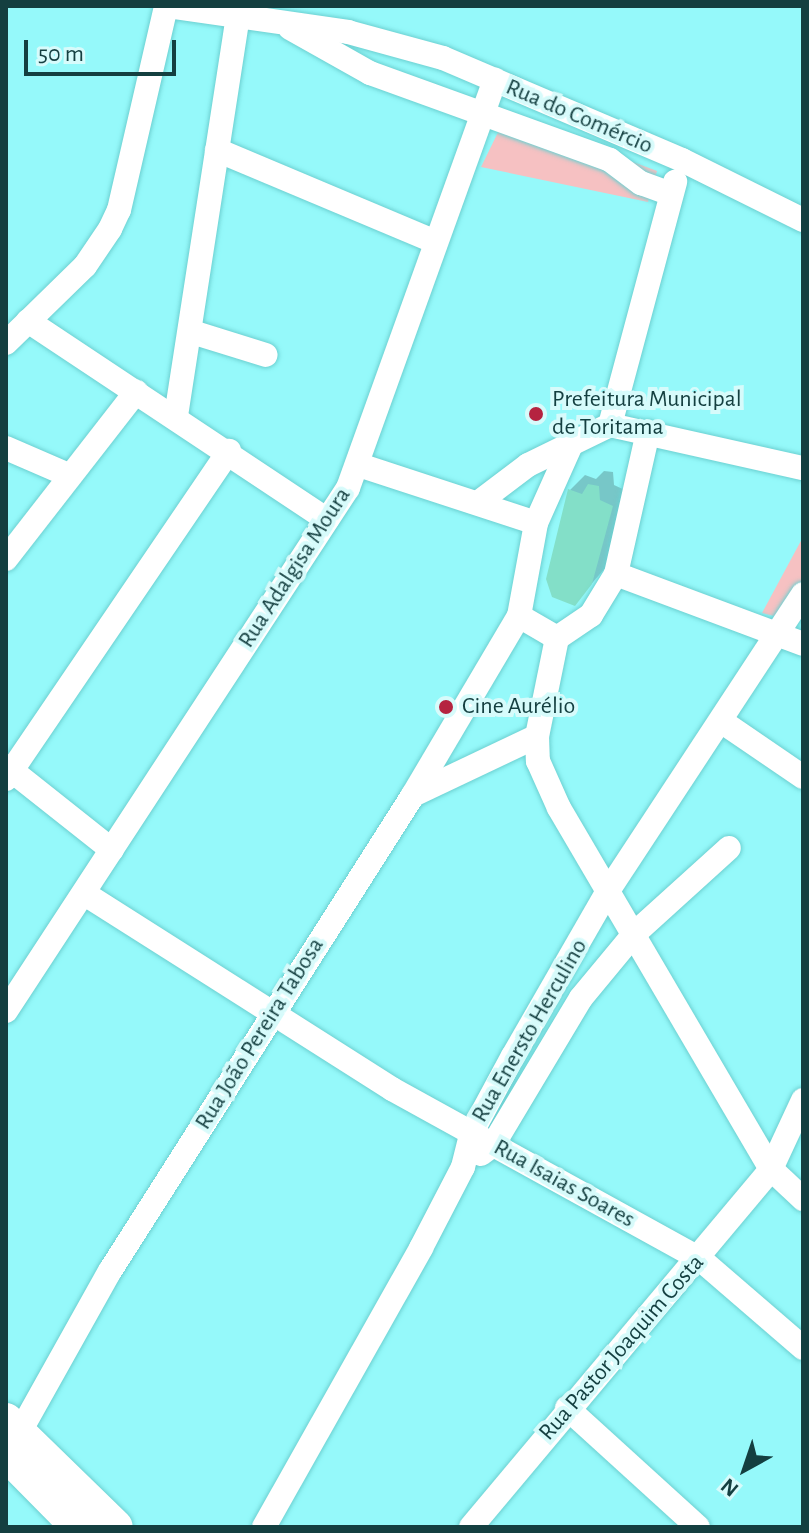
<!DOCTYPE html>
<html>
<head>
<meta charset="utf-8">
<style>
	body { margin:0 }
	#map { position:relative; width:809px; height:1533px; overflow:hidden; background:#95f9fa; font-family:"Alegreya Sans",sans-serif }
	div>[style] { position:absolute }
	.green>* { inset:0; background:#f6c1c2 }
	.shadow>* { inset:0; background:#0003 }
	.building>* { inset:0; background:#83dfc8 }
	.roads { filter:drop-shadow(0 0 2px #6cd0d1) drop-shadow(0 0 2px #6cd0d1) }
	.street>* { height:24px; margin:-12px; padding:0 12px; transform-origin:12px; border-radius:12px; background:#fff }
	.secondary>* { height:34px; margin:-17px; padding:0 17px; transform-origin:17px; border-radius:17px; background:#fff }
	.dots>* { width:22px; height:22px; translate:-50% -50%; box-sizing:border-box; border:4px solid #d7fbfb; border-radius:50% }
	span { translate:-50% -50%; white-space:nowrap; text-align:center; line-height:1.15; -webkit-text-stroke:8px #d7fbfb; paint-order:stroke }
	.street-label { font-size:24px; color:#143f40 }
	.poi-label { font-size:24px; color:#143f40 }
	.left { translate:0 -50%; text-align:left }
	.frame { position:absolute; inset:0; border:8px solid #143f40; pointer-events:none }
	.north { position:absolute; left:705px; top:1429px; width:80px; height:80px; -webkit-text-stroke:6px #d7fbfb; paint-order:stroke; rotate:220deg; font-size:22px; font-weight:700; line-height:32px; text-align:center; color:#143f40 }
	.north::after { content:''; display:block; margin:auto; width:28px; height:36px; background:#143f40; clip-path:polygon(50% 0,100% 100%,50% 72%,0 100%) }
	.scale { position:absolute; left:24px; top:40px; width:152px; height:36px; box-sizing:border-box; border:4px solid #143f40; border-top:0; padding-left:10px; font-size:24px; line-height:28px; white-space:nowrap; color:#143f40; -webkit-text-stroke:6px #d7fbfb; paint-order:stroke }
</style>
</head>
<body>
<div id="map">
	<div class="green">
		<i style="clip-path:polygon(507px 114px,657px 171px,648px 202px,481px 167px)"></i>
		<i style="clip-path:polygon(803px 537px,803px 612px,797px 622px,762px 613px)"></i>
	</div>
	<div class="shadow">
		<i style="clip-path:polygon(604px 471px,613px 472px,614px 485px,627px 491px,606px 567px,575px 603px,570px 490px,585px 475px,596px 479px)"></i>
	</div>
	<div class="building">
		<i style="clip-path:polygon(588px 484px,599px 486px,600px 500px,613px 506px,592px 584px,575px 606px,552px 597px,546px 579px,568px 489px,582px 494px)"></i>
	</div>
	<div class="roads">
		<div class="street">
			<i style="left:168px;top:6px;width:182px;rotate:8.2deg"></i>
			<i style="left:348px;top:32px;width:98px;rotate:15.3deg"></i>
			<i style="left:443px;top:58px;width:260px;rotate:23.1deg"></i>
			<i style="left:682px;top:160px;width:135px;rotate:26.4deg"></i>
			<i style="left:290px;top:28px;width:92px;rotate:29.4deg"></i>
			<i style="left:370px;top:73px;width:255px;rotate:19.9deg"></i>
			<i style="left:610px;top:160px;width:39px;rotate:37deg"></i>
			<i style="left:641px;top:183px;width:32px;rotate:20deg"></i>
			<i style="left:217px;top:150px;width:235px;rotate:22.8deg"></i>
			<i style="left:28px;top:321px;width:359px;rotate:33.6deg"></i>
			<i style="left:192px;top:332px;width:77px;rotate:17.3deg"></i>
			<i style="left:6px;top:343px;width:110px;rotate:-44.3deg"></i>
			<i style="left:85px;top:266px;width:45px;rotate:-56deg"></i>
			<i style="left:110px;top:229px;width:21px;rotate:-65deg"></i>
			<i style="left:119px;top:210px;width:209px;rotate:-77deg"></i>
			<i style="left:176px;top:416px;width:406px;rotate:-81.2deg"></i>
			<i style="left:610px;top:425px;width:252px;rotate:-75deg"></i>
			<i style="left:648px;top:432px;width:146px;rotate:102.7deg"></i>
			<i style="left:616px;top:574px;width:48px;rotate:121.4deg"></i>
			<i style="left:591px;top:615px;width:41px;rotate:145.9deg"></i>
			<i style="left:557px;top:638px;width:100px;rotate:101.5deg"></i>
			<i style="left:537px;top:736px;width:25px;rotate:88deg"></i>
			<i style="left:538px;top:761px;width:51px;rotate:65.9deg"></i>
			<i style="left:559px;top:808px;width:419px;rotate:59.6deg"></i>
			<i style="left:771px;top:1169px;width:44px;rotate:43.2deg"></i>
			<i style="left:6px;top:448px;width:68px;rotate:23.5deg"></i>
			<i style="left:359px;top:465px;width:186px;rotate:18.1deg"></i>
			<i style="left:479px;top:502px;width:61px;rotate:-37.1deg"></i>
			<i style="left:528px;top:465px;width:91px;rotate:-26deg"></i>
			<i style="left:610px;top:425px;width:198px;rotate:12.6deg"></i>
			<i style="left:6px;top:559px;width:212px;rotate:-52.1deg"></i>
			<i style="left:616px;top:574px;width:200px;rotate:20.5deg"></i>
			<i style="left:557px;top:638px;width:44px;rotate:-149.9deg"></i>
			<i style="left:519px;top:616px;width:95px;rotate:-79.6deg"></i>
			<i style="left:536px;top:523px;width:93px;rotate:-65.9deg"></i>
			<i style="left:721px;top:721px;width:99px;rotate:34.3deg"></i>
			<i style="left:6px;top:766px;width:135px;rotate:38.4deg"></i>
			<i style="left:6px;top:779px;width:397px;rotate:-55.8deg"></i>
			<i style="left:413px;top:795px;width:137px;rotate:-25.4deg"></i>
			<i style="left:85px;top:894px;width:364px;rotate:32.4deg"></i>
			<i style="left:392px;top:1089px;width:352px;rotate:28.9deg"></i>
			<i style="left:700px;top:1259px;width:136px;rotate:40.8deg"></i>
			<i style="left:6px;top:1011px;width:625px;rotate:-56.82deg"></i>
			<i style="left:348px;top:488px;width:434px;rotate:-70.2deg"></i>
			<i style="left:481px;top:1154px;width:15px;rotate:-37deg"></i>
			<i style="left:493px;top:1145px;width:171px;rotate:-59.1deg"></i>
			<i style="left:581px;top:998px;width:83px;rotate:-50.4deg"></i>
			<i style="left:634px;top:934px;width:128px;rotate:-42.2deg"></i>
			<i style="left:567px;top:1408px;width:177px;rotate:42.3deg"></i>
			<i style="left:12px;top:1446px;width:201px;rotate:-60.8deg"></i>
			<i style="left:110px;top:1271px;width:564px;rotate:-57.52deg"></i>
			<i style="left:413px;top:795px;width:208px;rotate:-59.4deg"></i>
			<i style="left:264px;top:1527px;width:320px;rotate:-60.6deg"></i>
			<i style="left:421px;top:1248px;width:91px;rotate:-62.6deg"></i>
			<i style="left:463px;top:1167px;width:36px;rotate:-76deg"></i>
			<i style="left:472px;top:1132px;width:86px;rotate:-61.7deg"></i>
			<i style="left:513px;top:1056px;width:190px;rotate:-60.1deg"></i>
			<i style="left:608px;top:891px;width:355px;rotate:-56.7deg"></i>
			<i style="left:471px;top:1527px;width:467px;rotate:-50deg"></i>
			<i style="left:771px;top:1169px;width:76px;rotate:-65.1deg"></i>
		</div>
		<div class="secondary">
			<i style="left:6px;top:1420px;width:153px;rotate:44.2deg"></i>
			<i style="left:6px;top:1454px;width:103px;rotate:45.4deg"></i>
		</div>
	</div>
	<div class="dots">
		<i style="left:536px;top:414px;background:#b52340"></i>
		<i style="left:446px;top:707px;background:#b52340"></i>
	</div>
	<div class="street-label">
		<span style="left:579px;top:117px;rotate:23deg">Rua do Comércio</span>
		<span style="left:295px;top:568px;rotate:-57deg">Rua Adalgisa Moura</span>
		<span style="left:530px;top:1031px;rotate:-60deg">Rua Enersto Herculino</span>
		<span style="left:260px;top:1034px;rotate:-58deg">Rua João Pereira Tabosa</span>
		<span style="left:564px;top:1184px;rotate:29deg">Rua Isaias Soares</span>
		<span style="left:622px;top:1348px;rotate:-49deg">Rua Pastor Joaquim Costa</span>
	</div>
	<div class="poi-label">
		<span class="left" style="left:552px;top:414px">Prefeitura Municipal<br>de Toritama</span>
		<span class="left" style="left:462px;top:707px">Cine Aurélio</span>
	</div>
	<div class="frame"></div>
	<div class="north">N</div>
	<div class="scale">50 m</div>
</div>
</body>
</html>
